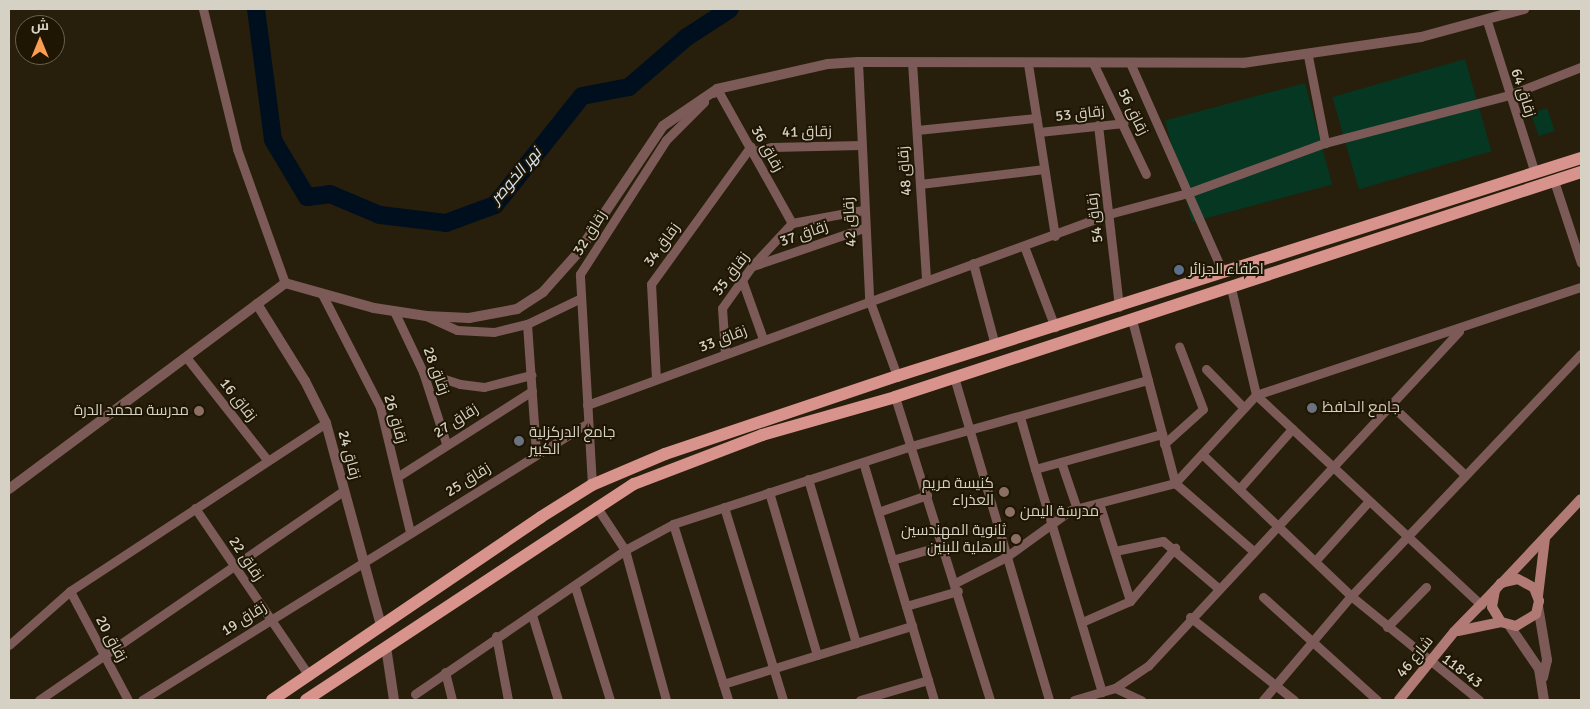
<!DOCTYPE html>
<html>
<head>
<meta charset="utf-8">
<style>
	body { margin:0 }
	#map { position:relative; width:1590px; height:709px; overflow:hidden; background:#271f0b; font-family:Signika,Cairo,sans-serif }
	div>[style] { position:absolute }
	.green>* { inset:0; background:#053722; transform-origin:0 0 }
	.river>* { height:18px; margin:-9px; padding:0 9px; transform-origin:9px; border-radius:9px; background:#000f1e }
	.minor>* { height:9px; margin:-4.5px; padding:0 4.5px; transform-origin:4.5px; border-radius:4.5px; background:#7c5a57 }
	.tertiary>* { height:10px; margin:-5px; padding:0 5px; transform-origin:5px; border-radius:5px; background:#7c5a57 }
	.secondary>* { height:10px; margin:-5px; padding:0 5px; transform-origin:5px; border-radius:5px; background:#b17a75 }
	.primary>* { height:12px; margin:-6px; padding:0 6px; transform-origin:6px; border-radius:6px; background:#d9938d }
	.dots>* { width:14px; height:14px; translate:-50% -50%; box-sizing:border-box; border:2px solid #1e1603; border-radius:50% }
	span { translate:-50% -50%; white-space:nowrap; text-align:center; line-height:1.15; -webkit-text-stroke:4px #1e1603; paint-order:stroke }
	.street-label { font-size:15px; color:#d6d1c5 }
	.poi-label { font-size:15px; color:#d6d1c5 }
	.left { translate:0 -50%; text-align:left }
	.right { translate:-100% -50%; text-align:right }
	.water-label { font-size:16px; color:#d6e6f5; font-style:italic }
	.frame { position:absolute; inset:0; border:10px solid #d6d1c5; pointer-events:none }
	.north { position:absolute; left:15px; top:15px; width:50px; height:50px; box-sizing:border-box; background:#1e1603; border:1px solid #686151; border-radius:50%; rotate:0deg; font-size:14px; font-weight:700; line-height:20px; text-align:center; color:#d6d1c5 }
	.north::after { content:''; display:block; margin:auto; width:18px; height:22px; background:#fb9e51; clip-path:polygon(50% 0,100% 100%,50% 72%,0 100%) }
</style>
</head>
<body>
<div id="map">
	<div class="green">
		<i style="left:1465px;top:59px;width:96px;height:138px;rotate:74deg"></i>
		<i style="left:1305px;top:83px;width:105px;height:145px;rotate:75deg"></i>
		<i style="left:1547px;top:108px;width:24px;height:17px;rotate:71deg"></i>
	</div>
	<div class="river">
		<i style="left:256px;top:9px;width:132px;rotate:82.6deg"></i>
		<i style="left:273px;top:140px;width:66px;rotate:59.2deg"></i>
		<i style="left:307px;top:197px;width:23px;rotate:-7deg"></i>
		<i style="left:330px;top:194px;width:54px;rotate:22.8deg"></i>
		<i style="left:380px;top:215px;width:66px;rotate:6.9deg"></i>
		<i style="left:446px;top:223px;width:52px;rotate:-20.2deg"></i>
		<i style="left:495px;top:205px;width:139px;rotate:-51.4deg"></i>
		<i style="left:582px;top:96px;width:48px;rotate:-10.8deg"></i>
		<i style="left:629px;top:87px;width:77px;rotate:-40.8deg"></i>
		<i style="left:687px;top:37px;width:51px;rotate:-33.1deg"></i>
	</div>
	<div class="minor">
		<i style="left:203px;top:9px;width:144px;rotate:76.3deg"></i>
		<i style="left:237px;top:149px;width:142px;rotate:70.3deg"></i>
		<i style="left:1487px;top:21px;width:159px;rotate:72.5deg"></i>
		<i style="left:1308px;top:56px;width:89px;rotate:78.9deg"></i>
		<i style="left:858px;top:62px;width:237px;rotate:87.3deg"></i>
		<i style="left:869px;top:299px;width:82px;rotate:70deg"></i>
		<i style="left:912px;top:62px;width:216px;rotate:86.3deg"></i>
		<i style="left:1093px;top:63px;width:123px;rotate:64.5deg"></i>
		<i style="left:1028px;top:64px;width:174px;rotate:81.1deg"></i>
		<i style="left:1131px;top:65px;width:227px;rotate:66.1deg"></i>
		<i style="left:713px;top:93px;width:6px;rotate:-45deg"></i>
		<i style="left:717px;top:89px;width:154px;rotate:60.8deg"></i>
		<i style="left:1098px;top:125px;width:183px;rotate:83.4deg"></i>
		<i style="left:917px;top:130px;width:120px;rotate:-5.8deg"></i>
		<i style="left:1039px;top:132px;width:85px;rotate:-6deg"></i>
		<i style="left:754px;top:151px;width:18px;rotate:-13deg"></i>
		<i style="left:772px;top:147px;width:89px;rotate:-1.3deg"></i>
		<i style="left:1554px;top:181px;width:86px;rotate:71.8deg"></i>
		<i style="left:920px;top:184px;width:125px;rotate:-6.9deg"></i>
		<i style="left:792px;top:223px;width:72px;rotate:-10.4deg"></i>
		<i style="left:1024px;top:246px;width:87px;rotate:69.1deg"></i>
		<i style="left:973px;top:263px;width:85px;rotate:75deg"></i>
		<i style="left:753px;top:266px;width:117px;rotate:-18.9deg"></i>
		<i style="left:742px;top:280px;width:63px;rotate:70.4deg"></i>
		<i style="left:1231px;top:288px;width:110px;rotate:76.8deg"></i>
		<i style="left:1256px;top:395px;width:308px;rotate:43deg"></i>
		<i style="left:322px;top:294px;width:127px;rotate:62.8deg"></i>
		<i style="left:380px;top:407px;width:129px;rotate:76.5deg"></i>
		<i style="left:394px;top:311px;width:68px;rotate:64.6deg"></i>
		<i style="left:423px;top:372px;width:75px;rotate:72.1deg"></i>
		<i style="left:428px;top:317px;width:32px;rotate:24deg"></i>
		<i style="left:457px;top:330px;width:37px;rotate:3deg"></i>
		<i style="left:494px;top:332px;width:34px;rotate:-14deg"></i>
		<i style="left:527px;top:324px;width:60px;rotate:-25.7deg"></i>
		<i style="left:1132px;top:320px;width:169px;rotate:75.2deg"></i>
		<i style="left:1175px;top:483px;width:102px;rotate:41deg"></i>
		<i style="left:527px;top:324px;width:130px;rotate:86deg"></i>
		<i style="left:725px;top:353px;width:45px;rotate:-93.8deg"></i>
		<i style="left:722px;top:308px;width:52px;rotate:-54.5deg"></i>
		<i style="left:752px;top:266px;width:59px;rotate:-47.1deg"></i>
		<i style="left:186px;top:357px;width:132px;rotate:51.7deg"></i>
		<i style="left:1206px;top:369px;width:54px;rotate:45.7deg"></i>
		<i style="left:423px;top:372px;width:39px;rotate:18deg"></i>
		<i style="left:460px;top:384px;width:24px;rotate:7deg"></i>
		<i style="left:484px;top:387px;width:49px;rotate:-14.3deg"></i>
		<i style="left:954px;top:377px;width:337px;rotate:73.6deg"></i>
		<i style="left:656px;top:379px;width:95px;rotate:-93deg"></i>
		<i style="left:651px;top:284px;width:170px;rotate:-54.1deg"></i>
		<i style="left:895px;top:397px;width:318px;rotate:72.6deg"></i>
		<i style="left:1390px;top:404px;width:103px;rotate:43.4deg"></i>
		<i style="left:587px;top:405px;width:556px;rotate:-20.1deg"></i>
		<i style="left:1109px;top:214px;width:82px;rotate:-14.9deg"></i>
		<i style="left:1188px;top:193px;width:146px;rotate:-20.1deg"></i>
		<i style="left:1325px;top:143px;width:190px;rotate:-14.6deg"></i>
		<i style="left:1509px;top:95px;width:77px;rotate:-21.3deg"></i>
		<i style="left:1020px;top:417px;width:54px;rotate:73.9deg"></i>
		<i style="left:1035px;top:469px;width:132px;rotate:-15.4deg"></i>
		<i style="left:1164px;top:444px;width:52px;rotate:-41.9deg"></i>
		<i style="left:1203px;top:409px;width:67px;rotate:-110.9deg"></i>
		<i style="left:1202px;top:454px;width:206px;rotate:43.6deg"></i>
		<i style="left:1351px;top:596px;width:165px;rotate:39.1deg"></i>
		<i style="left:863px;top:462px;width:248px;rotate:73.4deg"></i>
		<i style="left:1061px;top:462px;width:50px;rotate:71.2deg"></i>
		<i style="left:1035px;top:469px;width:233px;rotate:73.3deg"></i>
		<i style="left:397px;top:477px;width:160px;rotate:-32.5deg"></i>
		<i style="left:808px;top:479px;width:171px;rotate:73.7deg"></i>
		<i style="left:592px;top:485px;width:211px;rotate:-93.3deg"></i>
		<i style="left:580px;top:274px;width:159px;rotate:-57.3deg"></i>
		<i style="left:666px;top:140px;width:54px;rotate:-45deg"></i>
		<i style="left:1240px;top:488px;width:79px;rotate:-48.6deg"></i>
		<i style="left:769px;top:492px;width:170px;rotate:73.6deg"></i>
		<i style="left:1099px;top:503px;width:103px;rotate:72.4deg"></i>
		<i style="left:596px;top:506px;width:53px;rotate:56.6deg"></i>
		<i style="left:625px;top:550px;width:156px;rotate:74.7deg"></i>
		<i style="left:724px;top:507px;width:202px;rotate:73deg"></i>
		<i style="left:195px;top:508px;width:203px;rotate:55.8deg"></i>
		<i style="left:878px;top:512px;width:52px;rotate:-19.1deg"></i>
		<i style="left:673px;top:524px;width:184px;rotate:72.6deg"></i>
		<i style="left:1115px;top:551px;width:49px;rotate:-11.8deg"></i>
		<i style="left:1163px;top:541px;width:72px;rotate:40.5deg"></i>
		<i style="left:892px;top:560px;width:54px;rotate:-16.1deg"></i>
		<i style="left:1316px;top:560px;width:79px;rotate:-48.1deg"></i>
		<i style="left:955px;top:583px;width:57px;rotate:-27deg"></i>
		<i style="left:1006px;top:557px;width:80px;rotate:-35.9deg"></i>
		<i style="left:1071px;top:510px;width:107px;rotate:-14.6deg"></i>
		<i style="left:1175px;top:483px;width:120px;rotate:-47.4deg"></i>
		<i style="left:1256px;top:395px;width:342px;rotate:-18.4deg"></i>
		<i style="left:575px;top:587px;width:118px;rotate:72.8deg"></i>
		<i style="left:70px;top:591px;width:123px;rotate:62deg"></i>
		<i style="left:1263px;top:597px;width:154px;rotate:42.1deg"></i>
		<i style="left:906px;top:606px;width:54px;rotate:-16.1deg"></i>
		<i style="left:532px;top:615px;width:89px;rotate:73deg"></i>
		<i style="left:1190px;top:617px;width:133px;rotate:38.6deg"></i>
		<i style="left:1082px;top:622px;width:52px;rotate:-23.6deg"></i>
		<i style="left:1130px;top:601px;width:70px;rotate:-49.7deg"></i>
		<i style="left:1387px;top:627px;width:56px;rotate:-45.7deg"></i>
		<i style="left:496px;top:636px;width:65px;rotate:79.4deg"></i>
		<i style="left:9px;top:645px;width:81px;rotate:-41.5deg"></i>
		<i style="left:70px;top:591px;width:306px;rotate:-33.3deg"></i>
		<i style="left:445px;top:672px;width:29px;rotate:76deg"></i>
		<i style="left:723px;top:684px;width:198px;rotate:-17.1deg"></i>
		<i style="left:1115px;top:688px;width:29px;rotate:25deg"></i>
		<i style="left:415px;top:694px;width:255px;rotate:-34.4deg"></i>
		<i style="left:625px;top:550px;width:55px;rotate:-28.4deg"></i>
		<i style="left:673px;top:524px;width:250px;rotate:-18.1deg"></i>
		<i style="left:911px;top:446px;width:246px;rotate:-15.6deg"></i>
		<i style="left:39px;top:700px;width:369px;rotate:-34.5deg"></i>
		<i style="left:142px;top:700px;width:525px;rotate:-31.84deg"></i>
		<i style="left:860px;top:700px;width:71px;rotate:-16.4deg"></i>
		<i style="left:1074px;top:700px;width:43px;rotate:-16.3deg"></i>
		<i style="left:1115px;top:688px;width:40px;rotate:-34deg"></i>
		<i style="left:1148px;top:666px;width:457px;rotate:-47.1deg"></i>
		<i style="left:1263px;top:700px;width:136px;rotate:-49.8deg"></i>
		<i style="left:1351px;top:596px;width:334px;rotate:-46.5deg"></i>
	</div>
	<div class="tertiary">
		<i style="left:257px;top:304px;width:91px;rotate:58.1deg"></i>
		<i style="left:305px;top:381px;width:47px;rotate:63.4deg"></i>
		<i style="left:326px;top:423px;width:210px;rotate:74.8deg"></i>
		<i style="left:9px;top:489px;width:344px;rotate:-36.7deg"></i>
		<i style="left:285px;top:283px;width:92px;rotate:15.7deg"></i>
		<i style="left:374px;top:308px;width:53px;rotate:8.7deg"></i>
		<i style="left:426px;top:316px;width:43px;rotate:2.7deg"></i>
		<i style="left:469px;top:318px;width:49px;rotate:-10.6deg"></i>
		<i style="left:517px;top:309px;width:31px;rotate:-33deg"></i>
		<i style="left:543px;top:292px;width:51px;rotate:-48.2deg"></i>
		<i style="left:577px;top:254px;width:154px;rotate:-56.1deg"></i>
		<i style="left:663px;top:126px;width:65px;rotate:-34.4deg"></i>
		<i style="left:717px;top:89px;width:114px;rotate:-12.7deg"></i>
		<i style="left:828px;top:64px;width:30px;rotate:-4deg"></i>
		<i style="left:858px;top:62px;width:385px;rotate:0.1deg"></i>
		<i style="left:1243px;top:63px;width:180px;rotate:-8.3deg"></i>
		<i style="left:1421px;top:37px;width:107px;rotate:-15.2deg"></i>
		<i style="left:1538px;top:606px;width:55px;rotate:80.5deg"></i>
		<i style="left:1547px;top:660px;width:18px;rotate:103deg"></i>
		<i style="left:1509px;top:625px;width:53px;rotate:55.7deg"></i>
		<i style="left:1539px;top:669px;width:31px;rotate:81deg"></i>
		<i style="left:386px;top:647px;width:54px;rotate:81.4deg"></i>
	</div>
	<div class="secondary">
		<i style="left:1502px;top:583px;width:115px;rotate:-46.8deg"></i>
		<i style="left:1538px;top:596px;width:58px;rotate:-83.1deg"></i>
		<i style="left:1458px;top:631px;width:44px;rotate:-11.8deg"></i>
		<i style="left:1399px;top:700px;width:87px;rotate:-51deg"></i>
		<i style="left:1454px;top:632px;width:59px;rotate:-45.7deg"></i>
		<i style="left:1495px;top:590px;width:9px;rotate:-49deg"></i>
		<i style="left:1501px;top:583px;width:17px;rotate:-13deg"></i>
		<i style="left:1518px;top:579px;width:18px;rotate:29deg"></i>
		<i style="left:1534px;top:588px;width:14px;rotate:69deg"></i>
		<i style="left:1539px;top:601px;width:13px;rotate:103deg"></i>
		<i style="left:1536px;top:614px;width:23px;rotate:149deg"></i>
		<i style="left:1516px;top:626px;width:16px;rotate:-165deg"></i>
		<i style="left:1501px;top:622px;width:17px;rotate:-121deg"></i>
		<i style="left:1492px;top:607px;width:17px;rotate:-80deg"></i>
	</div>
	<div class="primary">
		<i style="left:272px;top:700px;width:325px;rotate:-34.2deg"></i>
		<i style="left:541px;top:517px;width:60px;rotate:-32.1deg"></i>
		<i style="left:592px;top:485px;width:79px;rotate:-23deg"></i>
		<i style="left:665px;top:454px;width:245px;rotate:-18.6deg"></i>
		<i style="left:897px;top:376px;width:718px;rotate:-17.68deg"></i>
		<i style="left:306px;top:700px;width:393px;rotate:-33.4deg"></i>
		<i style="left:634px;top:484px;width:137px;rotate:-20.9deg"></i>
		<i style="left:762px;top:435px;width:138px;rotate:-15.9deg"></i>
		<i style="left:895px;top:397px;width:722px;rotate:-18.16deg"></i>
	</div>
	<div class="dots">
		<i style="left:1179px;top:270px;background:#5c6f8a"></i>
		<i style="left:1312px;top:408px;background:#6b7280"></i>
		<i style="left:199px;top:411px;background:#8d6e63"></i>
		<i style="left:519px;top:441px;background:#6b7280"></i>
		<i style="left:1004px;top:492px;background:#8d6e63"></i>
		<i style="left:1010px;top:512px;background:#8d6e63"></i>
		<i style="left:1016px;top:539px;background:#8d6e63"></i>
	</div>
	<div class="street-label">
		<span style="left:1523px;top:93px;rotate:72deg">زقاق 64</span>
		<span style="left:1133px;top:112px;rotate:64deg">زقاق 56</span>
		<span style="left:1080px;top:114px;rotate:-6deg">زقاق 53</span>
		<span style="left:807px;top:132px;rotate:-1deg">زقاق 41</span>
		<span style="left:767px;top:149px;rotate:61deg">زقاق 36</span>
		<span style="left:905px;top:171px;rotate:-94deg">زقاق 48</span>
		<span style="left:1095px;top:218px;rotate:-97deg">زقاق 54</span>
		<span style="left:850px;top:222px;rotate:-93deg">زقاق 42</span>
		<span style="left:590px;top:233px;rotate:-58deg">زقاق 32</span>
		<span style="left:804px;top:234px;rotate:-19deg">زقاق 37</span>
		<span style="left:662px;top:245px;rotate:-54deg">زقاق 34</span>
		<span style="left:731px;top:274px;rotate:-53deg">زقاق 35</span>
		<span style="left:723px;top:339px;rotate:-21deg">زقاق 33</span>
		<span style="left:436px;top:371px;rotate:70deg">زقاق 28</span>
		<span style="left:238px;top:400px;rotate:52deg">زقاق 16</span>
		<span style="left:395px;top:419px;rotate:74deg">زقاق 26</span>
		<span style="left:456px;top:421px;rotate:-33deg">زقاق 27</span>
		<span style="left:349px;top:455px;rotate:75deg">زقاق 24</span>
		<span style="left:468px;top:480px;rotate:-32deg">زقاق 25</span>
		<span style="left:246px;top:559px;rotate:56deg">زقاق 22</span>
		<span style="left:244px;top:619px;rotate:-32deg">زقاق 19</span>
		<span style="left:111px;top:639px;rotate:62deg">زقاق 20</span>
		<span style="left:1415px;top:657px;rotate:-51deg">شارع 46</span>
		<span style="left:1462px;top:671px;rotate:37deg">118-43</span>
	</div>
	<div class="poi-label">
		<span class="left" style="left:1189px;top:270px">اطفاء الجزائر</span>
		<span class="left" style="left:1322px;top:408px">جامع الحافظ</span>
		<span class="right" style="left:189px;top:411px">مدرسة محمد الدرة</span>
		<span class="left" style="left:529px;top:441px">جامع الدركزلية<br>الكبير</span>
		<span class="right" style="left:994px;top:492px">كنيسة مريم<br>العذراء</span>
		<span class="left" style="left:1020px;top:512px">مدرسة اليمن</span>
		<span class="right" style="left:1006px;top:539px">ثانوية المهندسين<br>الاهلية للبنين</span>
	</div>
	<div class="water-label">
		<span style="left:516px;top:176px;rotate:-49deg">نهر الخوصر</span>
	</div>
	<div class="frame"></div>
	<div class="north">ش</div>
</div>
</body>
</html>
